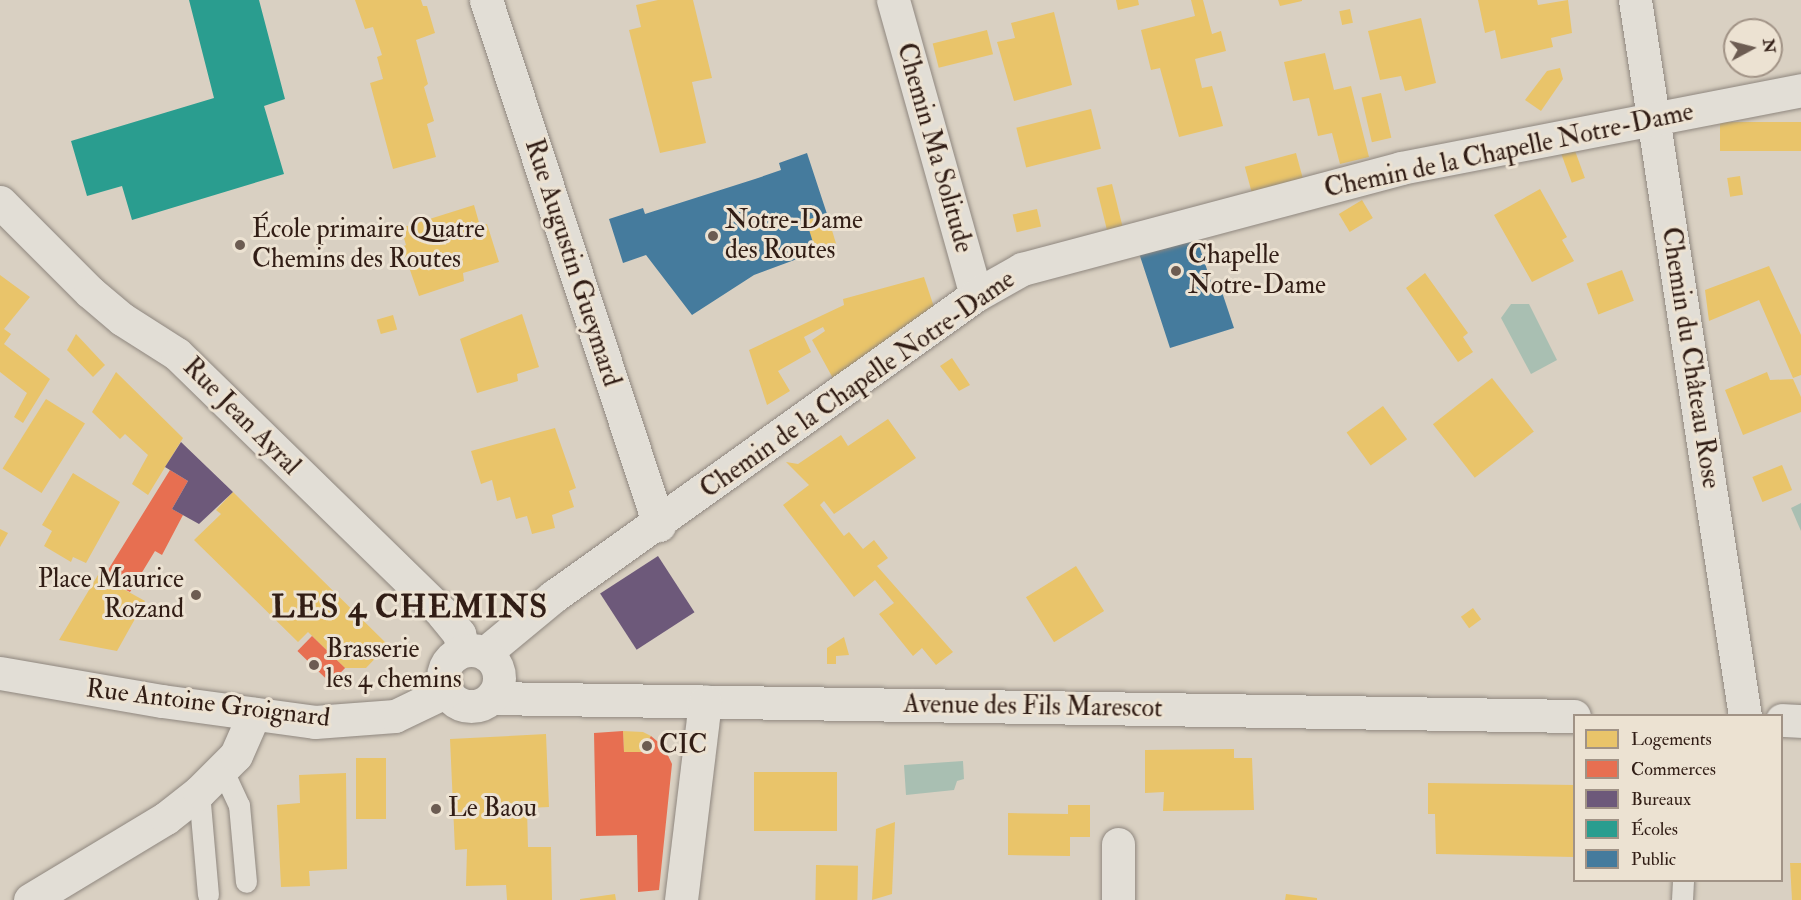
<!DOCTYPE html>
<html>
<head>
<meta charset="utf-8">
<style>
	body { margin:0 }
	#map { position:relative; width:1801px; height:900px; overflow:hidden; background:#d9d0c2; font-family:"IM FELL Double Pica",serif }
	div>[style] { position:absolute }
	.water>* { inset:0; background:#a9bfb2 }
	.homes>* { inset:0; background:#e9c46a; transform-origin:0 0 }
	.shops>* { inset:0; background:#e76f51; transform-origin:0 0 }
	.offices>* { inset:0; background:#6d597a; transform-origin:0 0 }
	.schools>* { inset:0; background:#2a9d8f }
	.public>* { inset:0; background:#457b9d }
	.roads { filter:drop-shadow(0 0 2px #8f877f) drop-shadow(0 0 2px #8f877f) }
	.service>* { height:21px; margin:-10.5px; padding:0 10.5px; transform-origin:10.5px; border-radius:10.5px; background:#e2ded6 }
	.minor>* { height:33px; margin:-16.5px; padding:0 16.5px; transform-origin:16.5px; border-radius:16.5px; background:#e2ded6 }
	.tertiary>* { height:33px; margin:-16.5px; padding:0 16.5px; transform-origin:16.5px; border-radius:16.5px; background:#e2ded6 }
	.secondary>* { height:33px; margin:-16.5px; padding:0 16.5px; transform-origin:16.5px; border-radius:16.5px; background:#e2ded6 }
	.secondary>.ring { margin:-16.5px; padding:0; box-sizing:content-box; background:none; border:33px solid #e2ded6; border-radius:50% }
	.dots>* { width:16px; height:16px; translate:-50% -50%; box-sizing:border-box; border:3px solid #ece2d2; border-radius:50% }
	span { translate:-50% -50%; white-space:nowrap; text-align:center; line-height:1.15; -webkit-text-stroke:6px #ece2d2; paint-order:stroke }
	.street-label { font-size:26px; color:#311d15 }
	.poi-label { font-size:26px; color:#311d15 }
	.left { translate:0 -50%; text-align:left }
	.right { translate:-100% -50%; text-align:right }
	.district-label { font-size:32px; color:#311d15; font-weight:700; letter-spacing:1.5px }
	.legend { position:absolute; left:1573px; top:714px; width:210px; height:168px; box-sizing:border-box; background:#ece2d2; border:2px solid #a19386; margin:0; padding:8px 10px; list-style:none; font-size:18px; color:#311d15 }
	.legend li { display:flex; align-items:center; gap:12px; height:30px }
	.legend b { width:30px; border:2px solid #a19386 }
	.north { position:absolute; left:1723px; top:18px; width:60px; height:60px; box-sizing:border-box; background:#ece2d2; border:2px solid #a19386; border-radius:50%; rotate:83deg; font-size:16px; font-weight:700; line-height:24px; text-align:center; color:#311d15 }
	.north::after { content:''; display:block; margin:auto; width:21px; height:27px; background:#6c5c52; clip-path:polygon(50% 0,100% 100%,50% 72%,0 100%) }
</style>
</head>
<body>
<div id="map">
	<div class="water">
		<i style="clip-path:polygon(1511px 304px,1529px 304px,1557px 360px,1531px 374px,1501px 318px)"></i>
		<i style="clip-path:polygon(1801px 503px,1801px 531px,1791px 508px)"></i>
		<i style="clip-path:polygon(963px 761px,964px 779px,957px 781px,954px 790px,906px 795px,904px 765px)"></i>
	</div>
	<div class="homes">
		<i style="clip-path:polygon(355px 0,421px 0,423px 6px,427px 6px,435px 33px,416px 40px,428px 84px,424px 87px,434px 121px,427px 124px,436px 157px,393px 169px,370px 83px,383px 79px,377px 57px,382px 55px,373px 27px,365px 29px)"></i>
		<i style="clip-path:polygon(658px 0,693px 0,712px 78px,692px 82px,706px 143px,660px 153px,629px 30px,641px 27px,636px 5px)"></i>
		<i style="clip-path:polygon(1116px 0,1138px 0,1139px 5px,1118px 10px)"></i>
		<i style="clip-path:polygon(1191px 0,1203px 0,1212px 34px,1221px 31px,1226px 51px,1195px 59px,1202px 88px,1212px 86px,1223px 126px,1179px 137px,1160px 68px,1151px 70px,1141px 30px,1195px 16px)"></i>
		<i style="clip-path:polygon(1278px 0,1302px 0,1302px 1px,1280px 6px)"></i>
		<i style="clip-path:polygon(1478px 0,1537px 0,1538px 5px,1568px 0,1572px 33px,1551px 38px,1553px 47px,1501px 59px,1495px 30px,1485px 33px)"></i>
		<i style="left:1350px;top:9px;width:14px;height:11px;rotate:78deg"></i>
		<i style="clip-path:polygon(1054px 12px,1072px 85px,1014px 101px,997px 42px,1015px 38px,1011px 23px)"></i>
		<i style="clip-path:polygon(1421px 18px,1436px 83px,1405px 91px,1401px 76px,1380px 80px,1368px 31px)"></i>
		<i style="left:987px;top:30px;width:25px;height:56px;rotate:76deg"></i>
		<i style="clip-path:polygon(1325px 53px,1334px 90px,1351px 86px,1369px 157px,1340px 164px,1332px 133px,1318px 136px,1309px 98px,1293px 101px,1284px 62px)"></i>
		<i style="clip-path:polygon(1560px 68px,1563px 79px,1541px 111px,1525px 100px,1547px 71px)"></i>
		<i style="left:1381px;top:93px;width:46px;height:20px;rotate:77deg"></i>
		<i style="left:1091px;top:109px;width:41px;height:77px;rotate:76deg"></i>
		<i style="left:1801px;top:122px;width:29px;height:81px;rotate:90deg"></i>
		<i style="left:1574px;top:148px;width:32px;height:14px;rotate:70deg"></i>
		<i style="left:1296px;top:153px;width:27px;height:53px;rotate:75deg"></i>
		<i style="left:1740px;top:176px;width:19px;height:13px;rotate:81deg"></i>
		<i style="left:1112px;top:184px;width:46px;height:16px;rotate:76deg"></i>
		<i style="clip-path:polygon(1540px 189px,1567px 237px,1562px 240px,1574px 261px,1532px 282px,1494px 215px)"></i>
		<i style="left:1362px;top:200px;width:21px;height:27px;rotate:59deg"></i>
		<i style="clip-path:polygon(474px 205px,480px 226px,487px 224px,499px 262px,463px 273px,464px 281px,419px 296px,402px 247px,406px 245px,401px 228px)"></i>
		<i style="left:1037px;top:209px;width:18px;height:25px;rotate:77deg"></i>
		<i style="left:827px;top:214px;width:34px;height:22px;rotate:73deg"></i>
		<i style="clip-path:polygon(1769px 266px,1801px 335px,1801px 375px,1793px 378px,1759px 300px,1709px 321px,1705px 290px)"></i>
		<i style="left:1622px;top:270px;width:33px;height:38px;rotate:69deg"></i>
		<i style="clip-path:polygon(1425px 273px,1468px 333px,1463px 337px,1473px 352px,1458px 362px,1406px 288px)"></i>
		<i style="clip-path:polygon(0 275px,30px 297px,4px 329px,11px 334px,4px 344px,50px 379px,23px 423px,14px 417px,27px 393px,0 372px)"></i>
		<i style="clip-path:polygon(924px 277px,935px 310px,835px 382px,812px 340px,825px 331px,823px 327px,804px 337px,811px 352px,778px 371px,790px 391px,767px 405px,749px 350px,844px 305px,843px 299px)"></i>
		<i style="clip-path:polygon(522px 314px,539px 367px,517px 374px,518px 381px,477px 393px,460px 339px)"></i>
		<i style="left:393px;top:315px;width:15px;height:17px;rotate:74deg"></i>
		<i style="clip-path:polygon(76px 334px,105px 365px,93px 377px,67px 350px)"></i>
		<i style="clip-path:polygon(952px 358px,970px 385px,959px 391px,940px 366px)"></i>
		<i style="clip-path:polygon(116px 372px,183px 438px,148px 495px,132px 484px,148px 455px,125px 434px,120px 439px,92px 412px)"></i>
		<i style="clip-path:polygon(1767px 372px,1770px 380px,1793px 379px,1801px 397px,1801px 412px,1743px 435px,1725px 390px)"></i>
		<i style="left:1492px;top:378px;width:68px;height:75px;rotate:52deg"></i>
		<i style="left:46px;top:399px;width:46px;height:82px;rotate:32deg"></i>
		<i style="left:1383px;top:406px;width:41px;height:45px;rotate:54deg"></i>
		<i style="clip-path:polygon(888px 419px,916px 458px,834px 514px,824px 501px,820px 505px,844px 536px,849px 532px,863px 549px,874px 540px,888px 558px,877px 566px,953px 652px,936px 665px,922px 648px,913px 656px,879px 614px,894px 603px,875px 580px,854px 597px,783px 505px,809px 485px,786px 462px,798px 464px,841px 435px,848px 446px)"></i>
		<i style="clip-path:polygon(555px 428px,576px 488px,569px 491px,574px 507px,552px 515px,555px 528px,532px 534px,527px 516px,516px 519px,510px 497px,497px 501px,492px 480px,481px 484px,471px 451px)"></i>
		<i style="left:1782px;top:465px;width:27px;height:32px;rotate:68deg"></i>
		<i style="clip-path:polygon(73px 473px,120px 502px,86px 563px,73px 557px,71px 562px,44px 546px,52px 531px,42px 525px)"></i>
		<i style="clip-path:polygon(233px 492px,388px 645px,366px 668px,345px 668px,308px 632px,298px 642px,194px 540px,221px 514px,216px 510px)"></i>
		<i style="clip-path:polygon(0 529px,8px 533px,0 547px)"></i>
		<i style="left:1076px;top:566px;width:53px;height:59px;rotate:58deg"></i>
		<i style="clip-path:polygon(98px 575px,145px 601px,117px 651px,59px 640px)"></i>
		<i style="left:1473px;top:608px;width:14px;height:15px;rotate:54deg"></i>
		<i style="clip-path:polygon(844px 637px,849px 655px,836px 656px,836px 664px,827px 664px,827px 648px)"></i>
		<i style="clip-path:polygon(623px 731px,643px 732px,651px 736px,641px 752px,624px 752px)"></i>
		<i style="clip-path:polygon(546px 734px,549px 807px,527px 808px,528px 847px,551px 847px,552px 900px,507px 900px,506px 885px,466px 886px,467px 849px,455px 850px,450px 739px)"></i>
		<i style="clip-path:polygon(1234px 749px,1234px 758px,1252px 758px,1254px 810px,1163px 811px,1164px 792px,1145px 793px,1145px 750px)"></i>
		<i style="left:356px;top:758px;width:30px;height:61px"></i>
		<i style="left:837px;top:772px;width:59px;height:83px;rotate:90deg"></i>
		<i style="clip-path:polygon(346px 773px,347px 869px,309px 871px,310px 886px,281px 887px,277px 805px,300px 803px,299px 775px)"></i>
		<i style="clip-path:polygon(1428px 783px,1574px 785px,1574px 857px,1436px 854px,1435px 814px,1428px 814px)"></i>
		<i style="clip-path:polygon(1068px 805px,1090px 805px,1090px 837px,1070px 837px,1070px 856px,1008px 855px,1008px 813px,1068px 814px)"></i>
		<i style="clip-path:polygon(895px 822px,892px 894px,872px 900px,876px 829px)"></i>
		<i style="clip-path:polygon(1790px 863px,1801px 863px,1801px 900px,1792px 900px)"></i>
		<i style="left:816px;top:865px;width:42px;height:35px;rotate:1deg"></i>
		<i style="clip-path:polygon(615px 894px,616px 900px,580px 900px,580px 899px)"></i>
		<i style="clip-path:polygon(1286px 894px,1317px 898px,1317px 900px,1285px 900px)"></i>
	</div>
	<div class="shops">
		<i style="clip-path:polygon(170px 470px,188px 481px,172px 509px,183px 515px,162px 555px,155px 551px,130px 592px,103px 578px)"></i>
		<i style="left:312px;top:636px;width:46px;height:21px;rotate:44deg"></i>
		<i style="clip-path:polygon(623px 731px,624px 752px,641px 752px,651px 736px,664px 747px,672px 764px,659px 890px,638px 892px,637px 835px,596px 836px,594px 733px)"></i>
	</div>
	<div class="offices">
		<i style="clip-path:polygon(181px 442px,233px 492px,199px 524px,172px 509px,188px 481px,165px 467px)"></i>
		<i style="left:658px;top:556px;width:67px;height:69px;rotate:57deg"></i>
	</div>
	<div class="schools">
		<i style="clip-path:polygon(189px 0,259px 0,285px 99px,264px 106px,284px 174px,132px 220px,122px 186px,87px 196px,71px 141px,214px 98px)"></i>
	</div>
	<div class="public">
		<i style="clip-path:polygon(807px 153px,827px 214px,806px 220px,816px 252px,754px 275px,692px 315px,646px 255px,623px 263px,609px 219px,643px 208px,645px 214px,755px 179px,781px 170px,779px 163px)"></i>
		<i style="clip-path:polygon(1195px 233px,1215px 294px,1222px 292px,1234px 328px,1170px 348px,1138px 250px)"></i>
	</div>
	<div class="roads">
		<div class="service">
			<i style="left:223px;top:771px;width:38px;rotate:65deg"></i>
			<i style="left:239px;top:805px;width:77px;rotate:84.8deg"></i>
			<i style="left:199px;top:792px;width:103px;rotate:85deg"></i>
			<i style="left:1682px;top:900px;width:20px;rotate:-87deg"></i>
		</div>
		<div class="minor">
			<i style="left:486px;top:0;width:553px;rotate:71.76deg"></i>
			<i style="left:893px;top:0;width:306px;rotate:74.3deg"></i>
			<i style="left:1635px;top:0;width:724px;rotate:81.27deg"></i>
			<i style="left:485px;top:653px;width:89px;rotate:-39.6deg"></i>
			<i style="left:554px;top:596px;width:518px;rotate:-35.5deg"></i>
			<i style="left:976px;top:295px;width:53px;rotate:-29.5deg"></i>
			<i style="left:1022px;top:269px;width:392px;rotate:-14.9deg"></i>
			<i style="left:1401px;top:168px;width:408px;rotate:-11deg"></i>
			<i style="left:1118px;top:844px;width:56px;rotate:90deg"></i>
		</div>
		<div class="tertiary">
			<i style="left:491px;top:698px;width:1083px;rotate:0.95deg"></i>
			<i style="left:1782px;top:720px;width:19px;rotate:3deg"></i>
			<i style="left:681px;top:900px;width:200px;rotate:-83.1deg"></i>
		</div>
		<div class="secondary">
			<i style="left:0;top:202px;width:127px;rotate:45deg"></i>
			<i style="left:90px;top:292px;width:42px;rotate:40.2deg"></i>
			<i style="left:122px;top:319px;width:65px;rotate:32.5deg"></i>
			<i style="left:177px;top:354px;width:372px;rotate:44.3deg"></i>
			<i style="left:443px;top:614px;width:26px;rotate:51deg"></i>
			<i style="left:459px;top:634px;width:16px;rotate:76deg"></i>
			<i class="ring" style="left:443px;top:650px;width:23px;height:23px"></i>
			<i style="left:0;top:673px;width:164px;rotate:9.8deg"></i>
			<i style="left:162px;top:701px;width:154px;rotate:7.8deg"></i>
			<i style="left:315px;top:722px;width:80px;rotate:-4.3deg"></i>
			<i style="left:395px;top:716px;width:58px;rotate:-25.7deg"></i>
			<i style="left:30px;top:900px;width:159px;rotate:-31.1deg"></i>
			<i style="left:166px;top:818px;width:42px;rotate:-38.2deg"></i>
			<i style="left:199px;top:792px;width:52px;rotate:-45deg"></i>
			<i style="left:236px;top:755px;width:45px;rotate:-66.3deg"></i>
		</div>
	</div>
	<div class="dots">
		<i style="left:713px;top:236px;background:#6c5c52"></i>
		<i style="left:240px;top:245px;background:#6c5c52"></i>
		<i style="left:1176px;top:271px;background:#6c5c52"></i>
		<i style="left:196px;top:595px;background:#6c5c52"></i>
		<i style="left:314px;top:665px;background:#6c5c52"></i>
		<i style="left:647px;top:746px;background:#6c5c52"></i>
		<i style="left:436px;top:809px;background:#6c5c52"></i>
	</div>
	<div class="street-label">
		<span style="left:934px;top:148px;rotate:74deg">Chemin Ma Solitude</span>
		<span style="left:1509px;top:151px;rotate:-12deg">Chemin de la Chapelle Notre-Dame</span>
		<span style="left:572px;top:263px;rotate:72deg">Rue Augustin Gueymard</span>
		<span style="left:1690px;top:358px;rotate:81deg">Chemin du Château Rose</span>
		<span style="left:858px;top:385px;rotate:-35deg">Chemin de la Chapelle Notre-Dame</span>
		<span style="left:241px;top:417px;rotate:45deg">Rue Jean Ayral</span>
		<span style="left:208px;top:704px;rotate:7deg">Rue Antoine Groignard</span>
		<span style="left:1033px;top:707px;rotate:1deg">Avenue des Fils Marescot</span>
	</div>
	<div class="poi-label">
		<span class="left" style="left:725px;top:236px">Notre-Dame<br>des Routes</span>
		<span class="left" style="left:252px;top:245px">École primaire Quatre<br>Chemins des Routes</span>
		<span class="left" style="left:1188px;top:271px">Chapelle<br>Notre-Dame</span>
		<span class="right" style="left:184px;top:595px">Place Maurice<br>Rozand</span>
		<span class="left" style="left:326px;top:665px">Brasserie<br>les 4 chemins</span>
		<span class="left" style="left:659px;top:746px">CIC</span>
		<span class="left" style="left:448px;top:809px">Le Baou</span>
	</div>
	<div class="district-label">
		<span style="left:410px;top:607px">LES 4 CHEMINS</span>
	</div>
	<ul class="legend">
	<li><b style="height:16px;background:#e9c46a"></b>Logements</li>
	<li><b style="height:16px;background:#e76f51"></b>Commerces</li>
	<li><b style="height:16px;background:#6d597a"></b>Bureaux</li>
	<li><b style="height:16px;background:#2a9d8f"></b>Écoles</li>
	<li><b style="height:16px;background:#457b9d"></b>Public</li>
	</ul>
	<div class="north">N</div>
</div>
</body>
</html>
